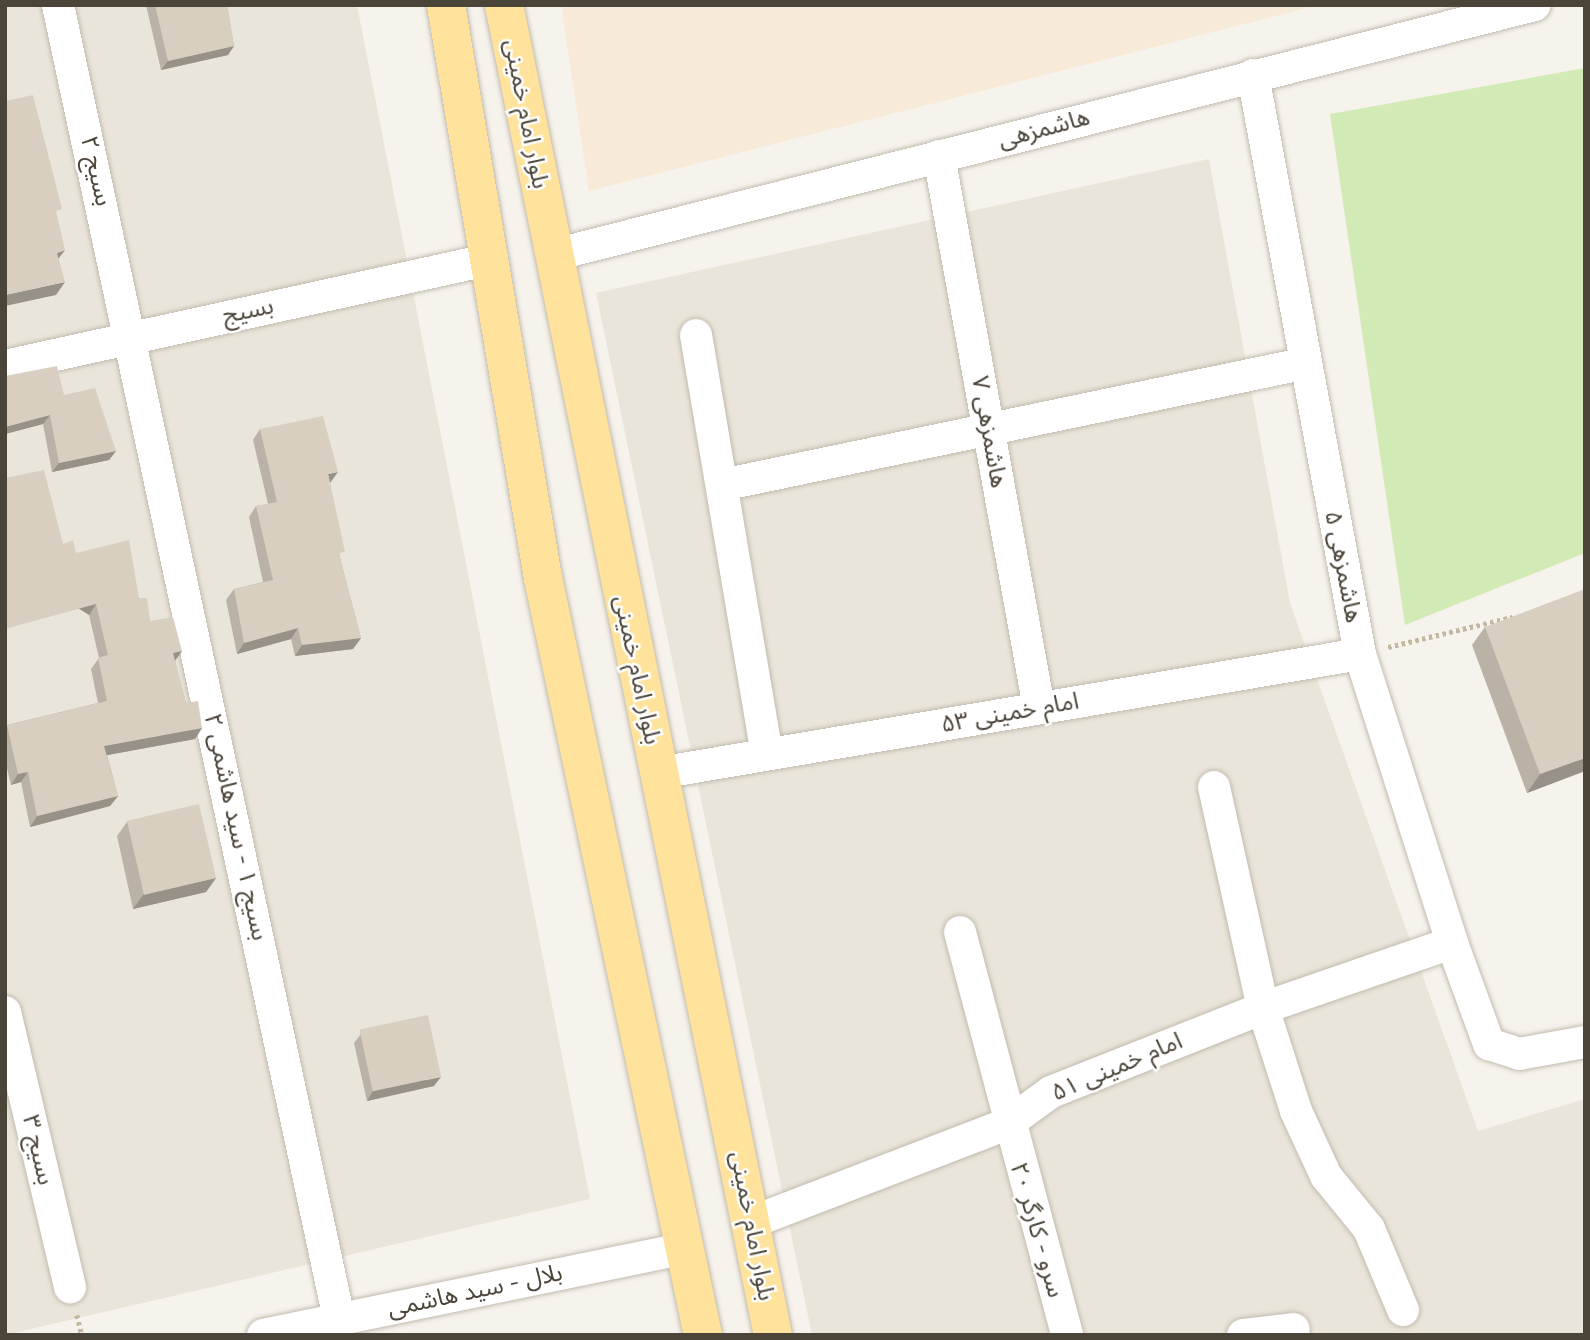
<!DOCTYPE html>
<html>
<head>
<meta charset="utf-8">
<style>
	body { margin:0 }
	#map { position:relative; width:1590px; height:1340px; overflow:hidden; background:#f6f3ec; font-family:"Nunito Sans","Noto Sans Arabic",sans-serif }
	div>[style] { position:absolute }
	.residential>* { inset:0; background:#eae5da }
	.commercial>* { inset:0; background:#f7ead8 }
	.green>* { inset:0; background:#d2eab5 }
	.path>* { height:4.5px; margin-top:-2.25px; transform-origin:0; background:repeating-linear-gradient(90deg,#c4b79f 0 3.5px,transparent 0 7px) }
	.roads { filter:drop-shadow(0 0 2px #c2bbae) drop-shadow(0 0 2px #c2bbae) }
	.minor>* { height:32px; margin:-16px; padding:0 16px; transform-origin:16px; border-radius:16px; background:#fff }
	.major>* { height:38px; margin:-19px; padding:0 19px; transform-origin:19px; border-radius:19px; background:#ffe39c }
	.wall>* { inset:0; background:#bab2a6 }
	.shaded-wall>* { inset:0; background:#979187; transform-origin:0 0 }
	.building>* { inset:0; background:#d8cfc1; transform-origin:0 0 }
	span { translate:-50% -50%; white-space:nowrap; text-align:center; line-height:1.15; -webkit-text-stroke:5px #fff; paint-order:stroke }
	.street-label { font-size:24px; color:#4b4439 }
	.frame { position:absolute; inset:0; border:7px solid #4b4439; pointer-events:none }
</style>
</head>
<body>
<div id="map">
	<div class="residential">
		<i style="clip-path:polygon(5px 5px,357px 5px,590px 1199px,5px 1335px)"></i>
		<i style="clip-path:polygon(1209px 159px,1290px 603px,1478px 1131px,1585px 1099px,1585px 1335px,812px 1335px,596px 293px)"></i>
	</div>
	<div class="commercial">
		<i style="clip-path:polygon(561px 5px,1319px 5px,589px 191px)"></i>
	</div>
	<div class="green">
		<i style="clip-path:polygon(1585px 68px,1585px 553px,1405px 625px,1330px 114px)"></i>
	</div>
	<div class="path">
		<i style="left:1388px;top:647px;width:128px;rotate:-13.6deg"></i>
		<i style="left:77px;top:1315px;width:21px;rotate:76deg"></i>
	</div>
	<div class="roads">
		<div class="minor">
			<i style="left:58px;top:5px;width:1344px;rotate:77.93deg"></i>
			<i style="left:1253px;top:75px;width:589px;rotate:79.53deg"></i>
			<i style="left:1360px;top:654px;width:303px;rotate:72.3deg"></i>
			<i style="left:1452px;top:943px;width:108px;rotate:69.9deg"></i>
			<i style="left:1489px;top:1044px;width:32px;rotate:18deg"></i>
			<i style="left:1519px;top:1054px;width:67px;rotate:-10.3deg"></i>
			<i style="left:939px;top:156px;width:561px;rotate:79.73deg"></i>
			<i style="left:554px;top:255px;width:1012px;rotate:-14.3deg"></i>
			<i style="left:696px;top:335px;width:425px;rotate:80.4deg"></i>
			<i style="left:5px;top:366px;width:498px;rotate:-12.4deg"></i>
			<i style="left:722px;top:485px;width:592px;rotate:-11.78deg"></i>
			<i style="left:659px;top:773px;width:711px;rotate:-9.63deg"></i>
			<i style="left:1214px;top:787px;width:226px;rotate:77.5deg"></i>
			<i style="left:1263px;top:1008px;width:108px;rotate:72.2deg"></i>
			<i style="left:1296px;top:1111px;width:72px;rotate:65.2deg"></i>
			<i style="left:1326px;top:1176px;width:68px;rotate:50.9deg"></i>
			<i style="left:1369px;top:1229px;width:88px;rotate:67.2deg"></i>
			<i style="left:960px;top:932px;width:417px;rotate:75.1deg"></i>
			<i style="left:5px;top:1012px;width:283px;rotate:76.7deg"></i>
			<i style="left:752px;top:1222px;width:273px;rotate:-21deg"></i>
			<i style="left:1007px;top:1124px;width:54px;rotate:-36deg"></i>
			<i style="left:1051px;top:1092px;width:228px;rotate:-21.6deg"></i>
			<i style="left:1263px;top:1008px;width:200px;rotate:-19deg"></i>
			<i style="left:263px;top:1335px;width:432px;rotate:-11.6deg"></i>
			<i style="left:1243px;top:1335px;width:51px;rotate:-6.7deg"></i>
		</div>
		<div class="major">
			<i style="left:446px;top:5px;width:581px;rotate:80.39deg"></i>
			<i style="left:543px;top:578px;width:774px;rotate:78.07deg"></i>
			<i style="left:504px;top:5px;width:1357px;rotate:78.57deg"></i>
		</div>
	</div>
	<div class="wall">
		<i style="clip-path:polygon(146px 5px,227px 5px,234px 46px,228px 55px,161px 70px)"></i>
		<i style="clip-path:polygon(5px 376px,64px 395px,116px 451px,109px 460px,52px 472px,43px 424px,5px 434px)"></i>
		<i style="clip-path:polygon(260px 429px,330px 483px,340px 558px,361px 638px,353px 649px,295px 656px,291px 639px,237px 654px,226px 600px,234px 589px,263px 582px,249px 517px,256px 506px,268px 504px,253px 440px)"></i>
		<i style="clip-path:polygon(63px 544px,139px 598px,150px 621px,182px 651px,175px 661px,186px 703px,202px 728px,195px 739px,107px 755px,118px 796px,110px 806px,30px 827px,21px 782px,11px 785px,5px 760px,5px 728px,7px 725px,98px 703px,91px 669px,99px 658px,89px 615px)"></i>
		<i style="clip-path:polygon(1485px 627px,1585px 771px,1527px 793px,1472px 645px)"></i>
		<i style="clip-path:polygon(127px 822px,216px 878px,206px 892px,133px 909px,117px 836px)"></i>
		<i style="clip-path:polygon(361px 1034px,434px 1086px,367px 1101px,354px 1043px)"></i>
	</div>
	<div class="shaded-wall">
		<i style="clip-path:polygon(234px 46px,228px 55px,161px 70px,168px 61px)"></i>
		<i style="clip-path:polygon(65px 250px,56px 262px,57px 253px)"></i>
		<i style="clip-path:polygon(65px 282px,56px 295px,5px 306px,5px 295px)"></i>
		<i style="clip-path:polygon(50px 415px,43px 424px,5px 434px,5px 427px)"></i>
		<i style="clip-path:polygon(116px 451px,109px 460px,52px 472px,59px 463px)"></i>
		<i style="clip-path:polygon(338px 472px,330px 483px,328px 474px)"></i>
		<i style="left:96px;top:604px;width:13px;height:94px;rotate:122deg"></i>
		<i style="clip-path:polygon(298px 628px,291px 639px,237px 654px,244px 643px)"></i>
		<i style="clip-path:polygon(361px 638px,353px 649px,295px 656px,302px 645px)"></i>
		<i style="clip-path:polygon(182px 651px,174px 662px,173px 653px)"></i>
		<i style="clip-path:polygon(202px 728px,195px 739px,97px 757px,104px 746px)"></i>
		<i style="clip-path:polygon(1585px 758px,1585px 771px,1527px 793px,1540px 774px)"></i>
		<i style="clip-path:polygon(28px 772px,21px 782px,11px 785px,18px 774px)"></i>
		<i style="clip-path:polygon(118px 796px,110px 806px,30px 827px,37px 816px)"></i>
		<i style="clip-path:polygon(216px 878px,206px 892px,133px 909px,143px 895px)"></i>
		<i style="clip-path:polygon(441px 1077px,434px 1086px,367px 1101px,373px 1091px)"></i>
	</div>
	<div class="building">
		<i style="clip-path:polygon(155px 5px,227px 5px,234px 46px,168px 61px)"></i>
		<i style="clip-path:polygon(33px 95px,62px 209px,56px 211px,65px 250px,57px 253px,65px 282px,5px 295px,5px 101px)"></i>
		<i style="clip-path:polygon(57px 366px,64px 395px,95px 388px,116px 451px,59px 463px,50px 415px,5px 427px,5px 376px)"></i>
		<i style="clip-path:polygon(323px 416px,338px 472px,328px 474px,345px 552px,339px 553px,361px 638px,302px 645px,298px 628px,244px 643px,234px 589px,273px 580px,256px 506px,277px 502px,260px 429px)"></i>
		<i style="clip-path:polygon(44px 470px,63px 544px,73px 540px,76px 553px,129px 540px,139px 598px,147px 598px,150px 621px,173px 617px,182px 651px,173px 653px,186px 703px,198px 701px,202px 728px,104px 746px,118px 796px,37px 816px,28px 772px,18px 774px,7px 725px,107px 701px,98px 658px,108px 655px,96px 604px,5px 629px,5px 478px)"></i>
		<i style="clip-path:polygon(1585px 589px,1585px 758px,1540px 774px,1485px 627px)"></i>
		<i style="left:199px;top:804px;width:76px;height:74px;rotate:77deg"></i>
		<i style="left:428px;top:1015px;width:63px;height:70px;rotate:78deg"></i>
	</div>
	<div class="street-label">
		<span style="left:526px;top:114px;rotate:79deg">بلوار امام خمینی</span>
		<span style="left:1044px;top:129px;rotate:-15deg">هاشمزهی</span>
		<span style="left:96px;top:171px;rotate:77deg">بسیج ۲</span>
		<span style="left:248px;top:311px;rotate:-12deg">بسیج</span>
		<span style="left:989px;top:432px;rotate:80deg">هاشمزهی ۷</span>
		<span style="left:1343px;top:567px;rotate:79deg">هاشمزهی ۵</span>
		<span style="left:637px;top:670px;rotate:78deg">بلوار امام خمینی</span>
		<span style="left:1010px;top:713px;rotate:-10deg">امام خمینی ۵۳</span>
		<span style="left:236px;top:827px;rotate:78deg">بسیج ۱ - سید هاشمی ۲</span>
		<span style="left:1117px;top:1067px;rotate:-23deg">امام خمینی ۵۱</span>
		<span style="left:38px;top:1150px;rotate:77deg">بسیج ۳</span>
		<span style="left:752px;top:1226px;rotate:79deg">بلوار امام خمینی</span>
		<span style="left:1037px;top:1230px;rotate:74deg">سرو - کارگر ۲۰</span>
		<span style="left:475px;top:1291px;rotate:-12deg">بلال - سید هاشمی</span>
	</div>
	<div class="frame"></div>
</div>
</body>
</html>
